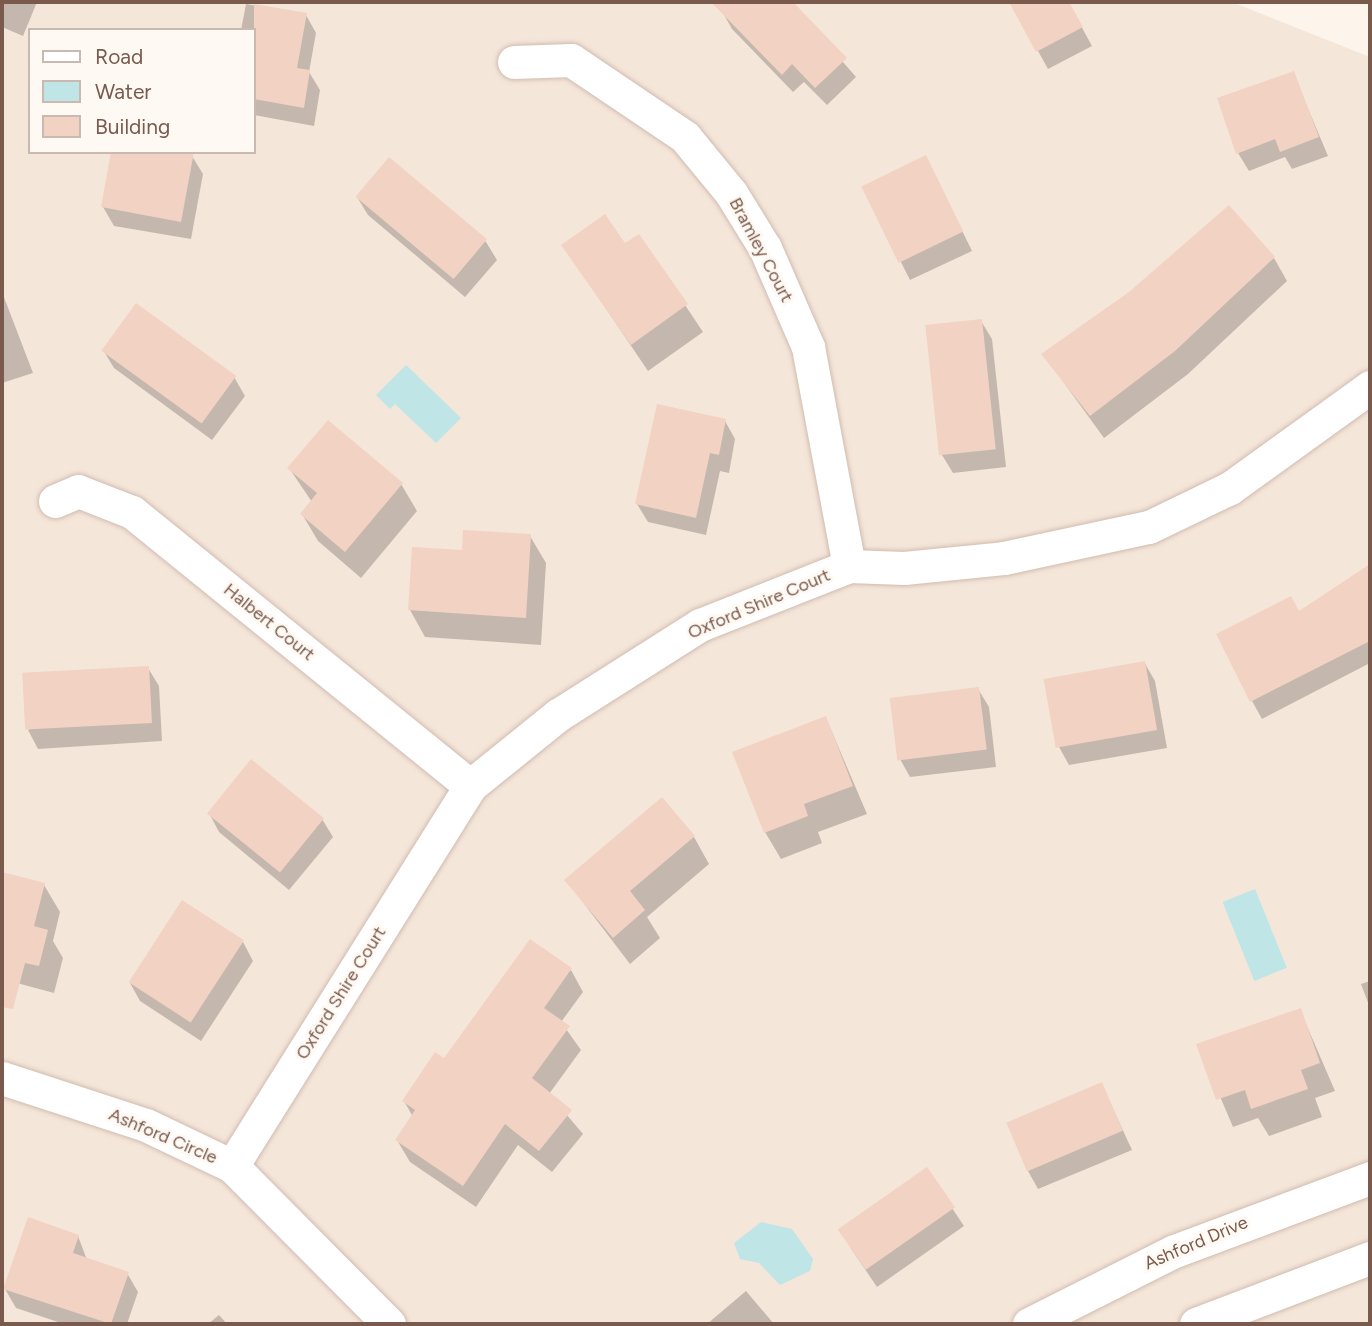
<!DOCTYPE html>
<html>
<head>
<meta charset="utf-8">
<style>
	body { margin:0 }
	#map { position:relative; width:1372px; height:1326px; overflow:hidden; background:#fdf5ec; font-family:Figtree,sans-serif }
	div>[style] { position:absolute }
	.residential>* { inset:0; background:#f5e6da }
	.water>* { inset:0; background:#bfe5e7; transform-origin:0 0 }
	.shadow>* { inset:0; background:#0003 }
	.building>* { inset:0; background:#f2d2c3; transform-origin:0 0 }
	.roads { filter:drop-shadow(0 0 2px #d0bcb0) drop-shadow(0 0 2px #d0bcb0) }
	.street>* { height:33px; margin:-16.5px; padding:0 16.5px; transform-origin:16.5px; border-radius:16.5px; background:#fff }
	span { translate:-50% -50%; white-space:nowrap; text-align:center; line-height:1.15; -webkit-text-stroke:6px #fff9f3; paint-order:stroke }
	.street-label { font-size:18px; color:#795a4d }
	.frame { position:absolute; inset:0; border:4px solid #795a4d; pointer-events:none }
	.legend { position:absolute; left:28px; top:28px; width:228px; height:126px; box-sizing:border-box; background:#fff9f3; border:2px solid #c9b9b1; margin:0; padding:9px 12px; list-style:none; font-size:21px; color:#795a4d }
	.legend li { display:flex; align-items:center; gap:14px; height:35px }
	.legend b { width:35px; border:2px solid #c9b9b1 }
</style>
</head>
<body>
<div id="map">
	<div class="residential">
		<i style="clip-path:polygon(evenodd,2px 2px,1232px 2px,1370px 57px,1370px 1324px,2px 1324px,2px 2px,30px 30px,254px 30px,254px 152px,30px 152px,30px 30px)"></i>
	</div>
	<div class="water">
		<i style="clip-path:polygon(406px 365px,461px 418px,436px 443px,395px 404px,390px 409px,376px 395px)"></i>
		<i style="left:1255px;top:889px;width:85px;height:35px;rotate:68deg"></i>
		<i style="clip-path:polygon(761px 1222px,792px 1229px,813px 1259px,810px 1271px,780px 1285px,759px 1263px,740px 1259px,734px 1243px)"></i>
	</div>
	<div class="shadow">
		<i style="clip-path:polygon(2px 2px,37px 2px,23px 36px,2px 27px)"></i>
		<i style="clip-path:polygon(731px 2px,791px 2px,856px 77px,827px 105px,804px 82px,793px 92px,732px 29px,722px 11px)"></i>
		<i style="clip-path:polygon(1011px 2px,1068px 2px,1092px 46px,1048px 69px)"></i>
		<i style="clip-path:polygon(246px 4px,306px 15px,316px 33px,309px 72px,320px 90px,314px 126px,254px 115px,254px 30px,241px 30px)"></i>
		<i style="clip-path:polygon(1293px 73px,1328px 156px,1292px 169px,1285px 157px,1249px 171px,1238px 153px)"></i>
		<i style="clip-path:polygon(192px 156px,203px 174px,191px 239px,114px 226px,103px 207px)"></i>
		<i style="clip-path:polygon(389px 160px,486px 242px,497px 260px,465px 297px,368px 215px,357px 197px)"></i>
		<i style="clip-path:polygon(935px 175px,972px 251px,910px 280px,863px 187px)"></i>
		<i style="clip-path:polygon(639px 236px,703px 332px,648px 371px,563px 245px,625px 246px)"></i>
		<i style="clip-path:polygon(1274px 258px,1287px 281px,1188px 374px,1104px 438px,1043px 354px,1130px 293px)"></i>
		<i style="clip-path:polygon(2px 292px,33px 373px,2px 383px)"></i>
		<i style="clip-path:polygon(981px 321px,992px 339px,1006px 467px,953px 473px,942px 455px)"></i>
		<i style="clip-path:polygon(103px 350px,234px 377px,245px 396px,212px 440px,114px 368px)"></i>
		<i style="clip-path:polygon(725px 421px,735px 439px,729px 473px,720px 471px,706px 535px,648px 522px,637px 504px)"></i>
		<i style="clip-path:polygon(289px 468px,401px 484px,417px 511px,361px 578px,318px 541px,302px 514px,312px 502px)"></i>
		<i style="clip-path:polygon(530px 536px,546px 563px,541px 645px,425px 637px,410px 610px,464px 552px)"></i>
		<i style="clip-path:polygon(1370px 566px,1370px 663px,1262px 719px,1252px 701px,1299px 613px)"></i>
		<i style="clip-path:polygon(1144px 662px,1155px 681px,1167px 748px,1069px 765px,1059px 747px)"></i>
		<i style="clip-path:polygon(148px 668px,159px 686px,162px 741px,38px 749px,28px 730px)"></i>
		<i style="clip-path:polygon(978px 689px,989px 707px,996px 767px,910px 777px,900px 759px)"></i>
		<i style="clip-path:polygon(826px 718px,867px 814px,818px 832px,822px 843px,781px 859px,765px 832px)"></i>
		<i style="clip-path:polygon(209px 813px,322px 819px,333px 837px,289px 890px,219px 832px)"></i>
		<i style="clip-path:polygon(694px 837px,709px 864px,647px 917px,660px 938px,630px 964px,566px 880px)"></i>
		<i style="clip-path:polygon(2px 874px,44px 885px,60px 912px,53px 941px,63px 958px,54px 993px,2px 979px)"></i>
		<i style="clip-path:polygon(243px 942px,253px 961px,201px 1041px,140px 1001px,130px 983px)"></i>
		<i style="clip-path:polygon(571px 970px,583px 992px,561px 1022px,581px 1050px,549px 1094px,583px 1134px,552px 1172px,518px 1145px,476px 1207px,410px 1162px,397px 1140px,413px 1117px,404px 1101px,445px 1061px)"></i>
		<i style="clip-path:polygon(1370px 981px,1370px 1008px,1361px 984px)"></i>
		<i style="clip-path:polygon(1300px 1010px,1335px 1091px,1315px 1098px,1322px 1117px,1269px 1136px,1258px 1118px,1233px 1127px,1198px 1045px)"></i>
		<i style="clip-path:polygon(1102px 1085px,1132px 1150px,1038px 1189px,1028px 1171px)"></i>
		<i style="clip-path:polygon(926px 1169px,964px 1226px,877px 1287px,850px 1247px)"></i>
		<i style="clip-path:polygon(78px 1236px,87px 1260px,127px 1273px,138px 1292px,127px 1324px,64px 1324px,16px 1308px,5px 1289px)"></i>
		<i style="clip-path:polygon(746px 1291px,774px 1324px,707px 1324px)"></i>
		<i style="clip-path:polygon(219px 1315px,227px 1324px,208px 1324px)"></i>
	</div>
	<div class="building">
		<i style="clip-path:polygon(711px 2px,793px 2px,847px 58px,815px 88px,792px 64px,782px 75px)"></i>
		<i style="clip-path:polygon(1009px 2px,1069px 2px,1083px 27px,1036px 52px)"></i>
		<i style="clip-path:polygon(254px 4px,307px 13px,297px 68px,310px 70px,304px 108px,254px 99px)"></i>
		<i style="clip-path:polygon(1294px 71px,1319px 137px,1280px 152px,1275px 139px,1236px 154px,1217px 98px)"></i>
		<i style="clip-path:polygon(111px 152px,194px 152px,181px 222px,101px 207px)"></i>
		<i style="left:926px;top:155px;width:85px;height:72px;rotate:64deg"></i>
		<i style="left:389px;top:157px;width:128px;height:52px;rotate:40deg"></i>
		<i style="clip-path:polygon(1229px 205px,1275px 257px,1175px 351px,1090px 416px,1041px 354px,1129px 292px)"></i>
		<i style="clip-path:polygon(605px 214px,625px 243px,639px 234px,688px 304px,631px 345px,561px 245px)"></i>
		<i style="left:136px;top:303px;width:124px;height:59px;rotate:36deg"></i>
		<i style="left:982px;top:319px;width:131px;height:57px;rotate:84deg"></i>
		<i style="clip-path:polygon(657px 404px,726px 419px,719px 455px,710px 453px,696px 518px,635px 504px)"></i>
		<i style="clip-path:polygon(328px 420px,403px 483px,345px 552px,300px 514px,317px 493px,287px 468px)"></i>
		<i style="clip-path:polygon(463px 530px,531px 534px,526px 618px,408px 610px,412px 547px,462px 550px)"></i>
		<i style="clip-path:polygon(1370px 564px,1370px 641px,1250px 702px,1216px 634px,1291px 596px,1299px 611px)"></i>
		<i style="left:1145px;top:661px;width:70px;height:103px;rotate:80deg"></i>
		<i style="left:149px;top:666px;width:57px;height:127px;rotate:87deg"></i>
		<i style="left:979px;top:687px;width:63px;height:90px;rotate:83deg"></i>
		<i style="clip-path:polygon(826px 716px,853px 786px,804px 804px,808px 816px,764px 833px,732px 752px)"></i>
		<i style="left:251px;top:759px;width:94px;height:70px;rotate:39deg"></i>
		<i style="clip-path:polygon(662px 797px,695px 836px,630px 891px,645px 910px,613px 938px,564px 880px)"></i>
		<i style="clip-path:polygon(2px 872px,45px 883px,34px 926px,48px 930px,39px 966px,25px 963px,13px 1009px,2px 1007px)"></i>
		<i style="left:182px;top:900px;width:74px;height:98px;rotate:33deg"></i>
		<i style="clip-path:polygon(530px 939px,572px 968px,544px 1008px,570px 1026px,532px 1078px,572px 1110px,539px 1151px,505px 1124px,463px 1186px,395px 1140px,415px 1110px,402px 1101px,435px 1052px,444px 1058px)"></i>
		<i style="clip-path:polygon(1301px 1008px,1320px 1063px,1301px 1070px,1308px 1089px,1251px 1109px,1245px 1090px,1216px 1100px,1196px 1044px)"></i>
		<i style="left:1102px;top:1082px;width:53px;height:104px;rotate:67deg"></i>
		<i style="left:927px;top:1167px;width:49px;height:109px;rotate:55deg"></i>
		<i style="clip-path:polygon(28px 1217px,79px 1235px,73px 1253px,129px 1272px,111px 1324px,3px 1289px)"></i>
	</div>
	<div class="roads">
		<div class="street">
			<i style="left:514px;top:62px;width:57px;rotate:-2deg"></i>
			<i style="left:571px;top:60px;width:138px;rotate:34deg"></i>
			<i style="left:685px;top:137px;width:72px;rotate:50.6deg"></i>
			<i style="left:731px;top:193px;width:65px;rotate:58.3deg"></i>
			<i style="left:765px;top:248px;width:108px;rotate:66.5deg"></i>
			<i style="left:808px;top:347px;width:223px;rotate:79.4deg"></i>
			<i style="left:55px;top:501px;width:25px;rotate:-23deg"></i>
			<i style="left:78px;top:491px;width:58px;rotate:21.3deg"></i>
			<i style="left:132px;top:512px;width:435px;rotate:39deg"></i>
			<i style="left:2px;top:1078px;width:151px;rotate:18.1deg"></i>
			<i style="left:146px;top:1125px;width:95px;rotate:25.5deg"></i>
			<i style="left:232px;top:1166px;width:223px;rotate:45.2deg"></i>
			<i style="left:232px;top:1166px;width:448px;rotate:-57.9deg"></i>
			<i style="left:470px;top:786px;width:113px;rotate:-38.9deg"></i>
			<i style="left:558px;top:715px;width:168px;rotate:-32.4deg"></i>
			<i style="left:700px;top:625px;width:160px;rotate:-21.6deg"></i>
			<i style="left:849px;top:566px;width:55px;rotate:2.1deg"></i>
			<i style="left:904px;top:568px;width:100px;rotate:-5.7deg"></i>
			<i style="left:1004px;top:558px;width:148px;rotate:-12.1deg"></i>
			<i style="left:1149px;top:527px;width:90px;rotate:-25.7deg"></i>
			<i style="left:1230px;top:488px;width:173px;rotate:-35.8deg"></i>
			<i style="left:1029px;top:1324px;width:160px;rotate:-26.7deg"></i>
			<i style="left:1172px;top:1252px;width:211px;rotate:-20.5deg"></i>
			<i style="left:1196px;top:1324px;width:186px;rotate:-20.8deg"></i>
		</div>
	</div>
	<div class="street-label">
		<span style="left:761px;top:250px;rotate:62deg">Bramley Court</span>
		<span style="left:759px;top:604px;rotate:-23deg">Oxford Shire Court</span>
		<span style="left:269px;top:622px;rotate:39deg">Halbert Court</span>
		<span style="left:341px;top:993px;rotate:-58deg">Oxford Shire Court</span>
		<span style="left:163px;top:1136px;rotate:23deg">Ashford Circle</span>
		<span style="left:1196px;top:1243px;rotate:-23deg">Ashford Drive</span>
	</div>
	<div class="frame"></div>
	<ul class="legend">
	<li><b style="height:9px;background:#fff"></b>Road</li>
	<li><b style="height:19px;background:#bfe5e7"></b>Water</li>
	<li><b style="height:19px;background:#f2d2c3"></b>Building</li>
	</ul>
</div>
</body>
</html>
